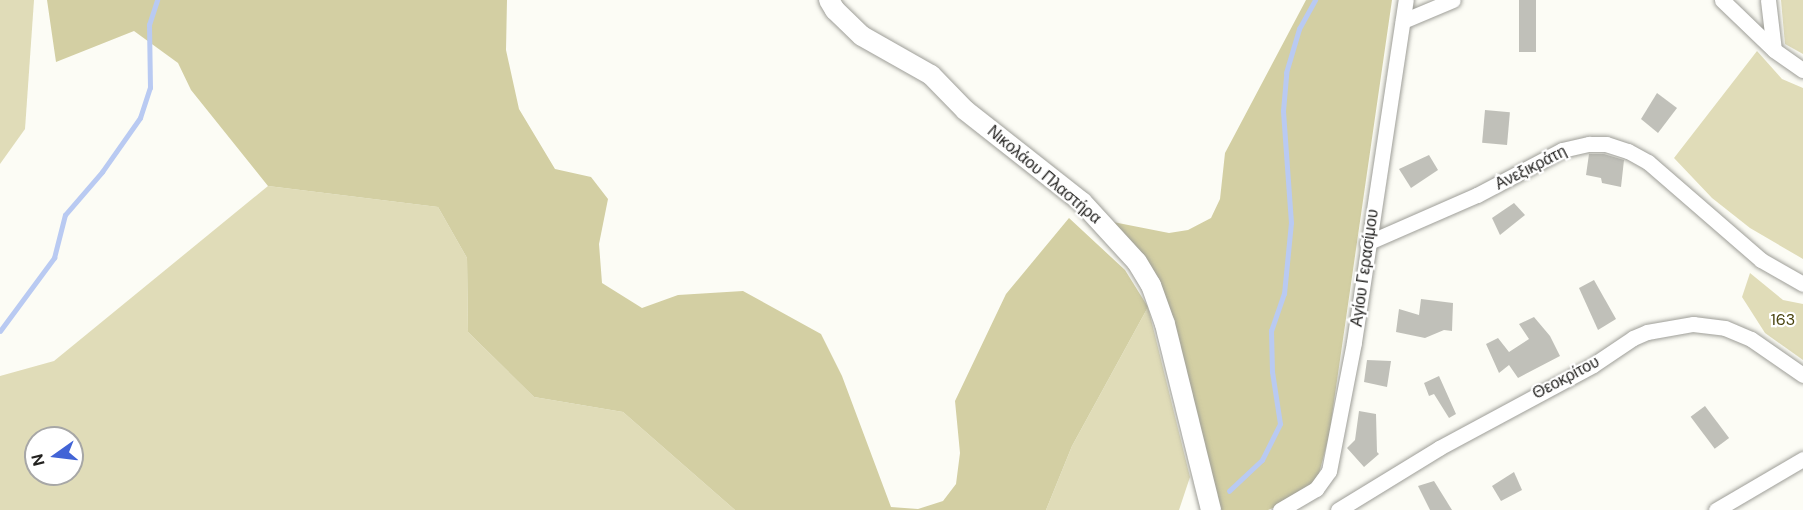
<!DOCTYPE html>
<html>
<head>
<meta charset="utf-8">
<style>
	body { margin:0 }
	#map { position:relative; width:1803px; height:510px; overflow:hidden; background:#fcfcf5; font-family:"DM Sans",sans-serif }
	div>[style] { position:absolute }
	.green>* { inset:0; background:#e0dcb8 }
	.forest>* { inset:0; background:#d3cfa3 }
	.stream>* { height:4.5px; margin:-2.25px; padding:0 2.25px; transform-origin:2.25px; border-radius:2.25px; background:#b9caf2 }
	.building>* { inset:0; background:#c0c0b9; transform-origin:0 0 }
	.roads { filter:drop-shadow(0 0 2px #9e9e98) drop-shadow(0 0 2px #9e9e98) }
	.minor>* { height:15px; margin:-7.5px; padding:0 7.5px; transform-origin:7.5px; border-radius:7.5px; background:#fff }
	.tertiary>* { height:20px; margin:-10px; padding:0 10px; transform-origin:10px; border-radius:10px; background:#fff }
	span { translate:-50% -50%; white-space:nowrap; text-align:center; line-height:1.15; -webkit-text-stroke:4.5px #fff; paint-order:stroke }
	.street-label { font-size:16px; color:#232220 }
	.park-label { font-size:16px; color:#47410b }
	.north { position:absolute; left:24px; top:426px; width:60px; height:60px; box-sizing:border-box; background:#fff; border:2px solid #a7a7a6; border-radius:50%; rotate:256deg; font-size:16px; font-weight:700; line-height:24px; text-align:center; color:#232220 }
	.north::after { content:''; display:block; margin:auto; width:21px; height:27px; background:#4264d6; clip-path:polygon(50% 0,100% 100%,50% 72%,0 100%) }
</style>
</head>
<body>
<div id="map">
	<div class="green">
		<i style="clip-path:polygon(0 0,34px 0,25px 129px,0 164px)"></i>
		<i style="clip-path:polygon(1781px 0,1803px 0,1803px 54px,1785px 44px)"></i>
		<i style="clip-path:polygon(1757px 51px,1782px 79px,1803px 88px,1803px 259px,1750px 228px,1712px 198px,1674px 158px)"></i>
		<i style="clip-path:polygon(evenodd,268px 186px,438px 207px,467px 258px,468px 332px,534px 397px,623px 412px,735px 510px,0 510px,0 376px,54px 361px,268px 186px,36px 438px,72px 438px,72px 474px,36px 474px,36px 438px)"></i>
		<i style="clip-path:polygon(1750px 273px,1783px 300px,1803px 304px,1803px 360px,1765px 333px,1742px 297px)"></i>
		<i style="clip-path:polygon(1148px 307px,1190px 477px,1179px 510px,1046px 510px,1072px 446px)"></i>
	</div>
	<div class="forest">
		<i style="clip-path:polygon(47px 0,507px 0,506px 50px,519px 109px,555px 169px,591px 177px,608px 199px,599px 244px,602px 283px,642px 308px,678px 295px,743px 291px,821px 334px,842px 376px,891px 507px,918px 509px,943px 501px,956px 484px,960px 453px,955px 401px,1006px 294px,1069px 218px,1125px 270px,1148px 307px,1072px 446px,1046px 510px,735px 510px,623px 412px,534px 397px,468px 332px,467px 258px,438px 207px,268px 186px,191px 90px,178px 63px,134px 31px,56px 62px)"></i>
		<i style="clip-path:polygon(1306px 0,1392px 0,1329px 436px,1317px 481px,1280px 505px,1268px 510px,1217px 510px,1159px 291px,1113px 222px,1169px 233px,1188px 230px,1211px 218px,1220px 199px,1225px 153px)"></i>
	</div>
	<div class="stream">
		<i style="left:0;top:331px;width:91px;rotate:-53.5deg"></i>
		<i style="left:54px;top:258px;width:44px;rotate:-75.7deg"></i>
		<i style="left:65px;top:215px;width:57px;rotate:-49.3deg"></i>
		<i style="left:102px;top:172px;width:66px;rotate:-54.9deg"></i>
		<i style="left:140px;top:118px;width:32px;rotate:-72deg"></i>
		<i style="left:150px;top:88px;width:63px;rotate:-90.9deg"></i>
		<i style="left:149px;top:25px;width:26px;rotate:-72deg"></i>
		<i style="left:1229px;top:491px;width:45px;rotate:-43.2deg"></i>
		<i style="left:1262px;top:460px;width:40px;rotate:-63.4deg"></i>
		<i style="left:1280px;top:424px;width:53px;rotate:-98.7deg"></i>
		<i style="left:1272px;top:372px;width:41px;rotate:-91.4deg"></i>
		<i style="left:1271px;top:331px;width:39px;rotate:-71deg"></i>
		<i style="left:1284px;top:294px;width:71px;rotate:-84.4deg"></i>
		<i style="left:1291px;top:223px;width:112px;rotate:-94.1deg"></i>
		<i style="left:1283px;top:111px;width:38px;rotate:-85deg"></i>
		<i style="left:1286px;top:73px;width:46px;rotate:-73.5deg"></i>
		<i style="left:1299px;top:29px;width:33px;rotate:-61deg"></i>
	</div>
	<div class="building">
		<i style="left:1519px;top:0;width:17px;height:52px"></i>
		<i style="clip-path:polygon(1657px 93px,1677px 108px,1658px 133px,1641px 119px)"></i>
		<i style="left:1485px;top:110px;width:25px;height:33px;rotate:5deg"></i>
		<i style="clip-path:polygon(1589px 154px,1604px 154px,1624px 160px,1621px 187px,1602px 183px,1601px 178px,1586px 175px)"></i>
		<i style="clip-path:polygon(1429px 155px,1438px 170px,1411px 188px,1399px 169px)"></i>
		<i style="clip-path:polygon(1514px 203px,1525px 215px,1500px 235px,1492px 218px)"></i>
		<i style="clip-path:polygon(1594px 280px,1616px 319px,1598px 330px,1579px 288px)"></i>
		<i style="clip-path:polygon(1421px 299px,1453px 303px,1452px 331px,1444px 330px,1425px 338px,1396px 332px,1399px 309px,1419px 315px)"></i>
		<i style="clip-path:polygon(1534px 317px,1550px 336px,1560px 356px,1518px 378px,1509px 365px,1499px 373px,1486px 344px,1498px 338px,1509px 352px,1529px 339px,1519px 324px)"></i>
		<i style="clip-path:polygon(1367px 360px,1391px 361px,1387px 387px,1364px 382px)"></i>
		<i style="clip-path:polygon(1439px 376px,1456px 414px,1449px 418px,1434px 394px,1429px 396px,1424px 383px)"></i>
		<i style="left:1705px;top:406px;width:40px;height:18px;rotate:53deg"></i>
		<i style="clip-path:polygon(1359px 411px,1376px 414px,1377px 452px,1379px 454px,1364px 467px,1347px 448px,1355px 440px)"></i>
		<i style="clip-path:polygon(1514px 472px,1522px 490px,1501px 501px,1492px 486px)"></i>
		<i style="clip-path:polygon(1434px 481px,1452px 510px,1430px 510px,1418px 486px)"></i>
	</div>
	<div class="roads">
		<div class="minor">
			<i style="left:1722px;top:0;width:72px;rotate:43.9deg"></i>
			<i style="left:1774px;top:50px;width:35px;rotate:35deg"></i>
			<i style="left:1768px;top:0;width:50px;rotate:83.2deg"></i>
			<i style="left:1403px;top:21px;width:54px;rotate:-22.8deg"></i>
			<i style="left:1367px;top:243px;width:120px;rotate:-23.6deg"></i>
			<i style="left:1477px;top:195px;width:96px;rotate:-27.9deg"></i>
			<i style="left:1562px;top:150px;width:28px;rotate:-13deg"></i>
			<i style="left:1589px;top:144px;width:17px"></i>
			<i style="left:1606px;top:144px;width:23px;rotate:18deg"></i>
			<i style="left:1628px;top:151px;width:23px;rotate:29deg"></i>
			<i style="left:1648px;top:162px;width:150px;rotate:40.9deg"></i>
			<i style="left:1761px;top:260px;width:48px;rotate:29.7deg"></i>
			<i style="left:1280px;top:510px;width:42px;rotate:-30.3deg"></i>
			<i style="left:1316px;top:489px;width:22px;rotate:-54deg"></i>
			<i style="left:1329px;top:471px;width:131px;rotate:-79deg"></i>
			<i style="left:1354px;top:342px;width:346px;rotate:-81.4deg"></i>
			<i style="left:1338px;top:510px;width:119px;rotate:-31.5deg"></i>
			<i style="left:1439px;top:448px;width:175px;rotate:-28.3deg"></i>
			<i style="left:1593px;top:365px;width:48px;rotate:-34deg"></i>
			<i style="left:1633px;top:338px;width:15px;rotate:-23deg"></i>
			<i style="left:1647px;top:332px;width:47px;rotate:-9.9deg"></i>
			<i style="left:1693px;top:324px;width:32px;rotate:7deg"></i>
			<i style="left:1725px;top:328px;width:28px;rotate:23deg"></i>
			<i style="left:1751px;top:339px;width:63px;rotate:34.7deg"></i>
			<i style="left:1716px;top:510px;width:101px;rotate:-30.4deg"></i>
		</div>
		<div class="tertiary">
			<i style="left:829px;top:0;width:12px;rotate:59deg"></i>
			<i style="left:835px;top:10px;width:37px;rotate:44deg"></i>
			<i style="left:862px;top:36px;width:79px;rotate:29.5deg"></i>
			<i style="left:931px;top:75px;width:49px;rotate:45.8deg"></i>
			<i style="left:965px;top:110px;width:149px;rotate:38.2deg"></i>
			<i style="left:1082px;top:202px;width:81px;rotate:47.5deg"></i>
			<i style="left:1137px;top:262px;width:27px;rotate:59deg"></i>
			<i style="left:1151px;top:285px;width:41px;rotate:70.3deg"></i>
			<i style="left:1165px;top:324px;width:192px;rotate:76.1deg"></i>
		</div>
	</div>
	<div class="street-label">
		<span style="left:1531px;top:168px;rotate:-27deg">Ανεξικράτη</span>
		<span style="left:1044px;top:175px;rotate:40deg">Νικολάου Πλαστήρα</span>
		<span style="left:1365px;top:268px;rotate:-82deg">Αγίου Γερασίμου</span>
		<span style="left:1566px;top:378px;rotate:-28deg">Θεοκρίτου</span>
	</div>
	<div class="park-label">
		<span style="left:1783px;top:320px">163</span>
	</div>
	<div class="north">N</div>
</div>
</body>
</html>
